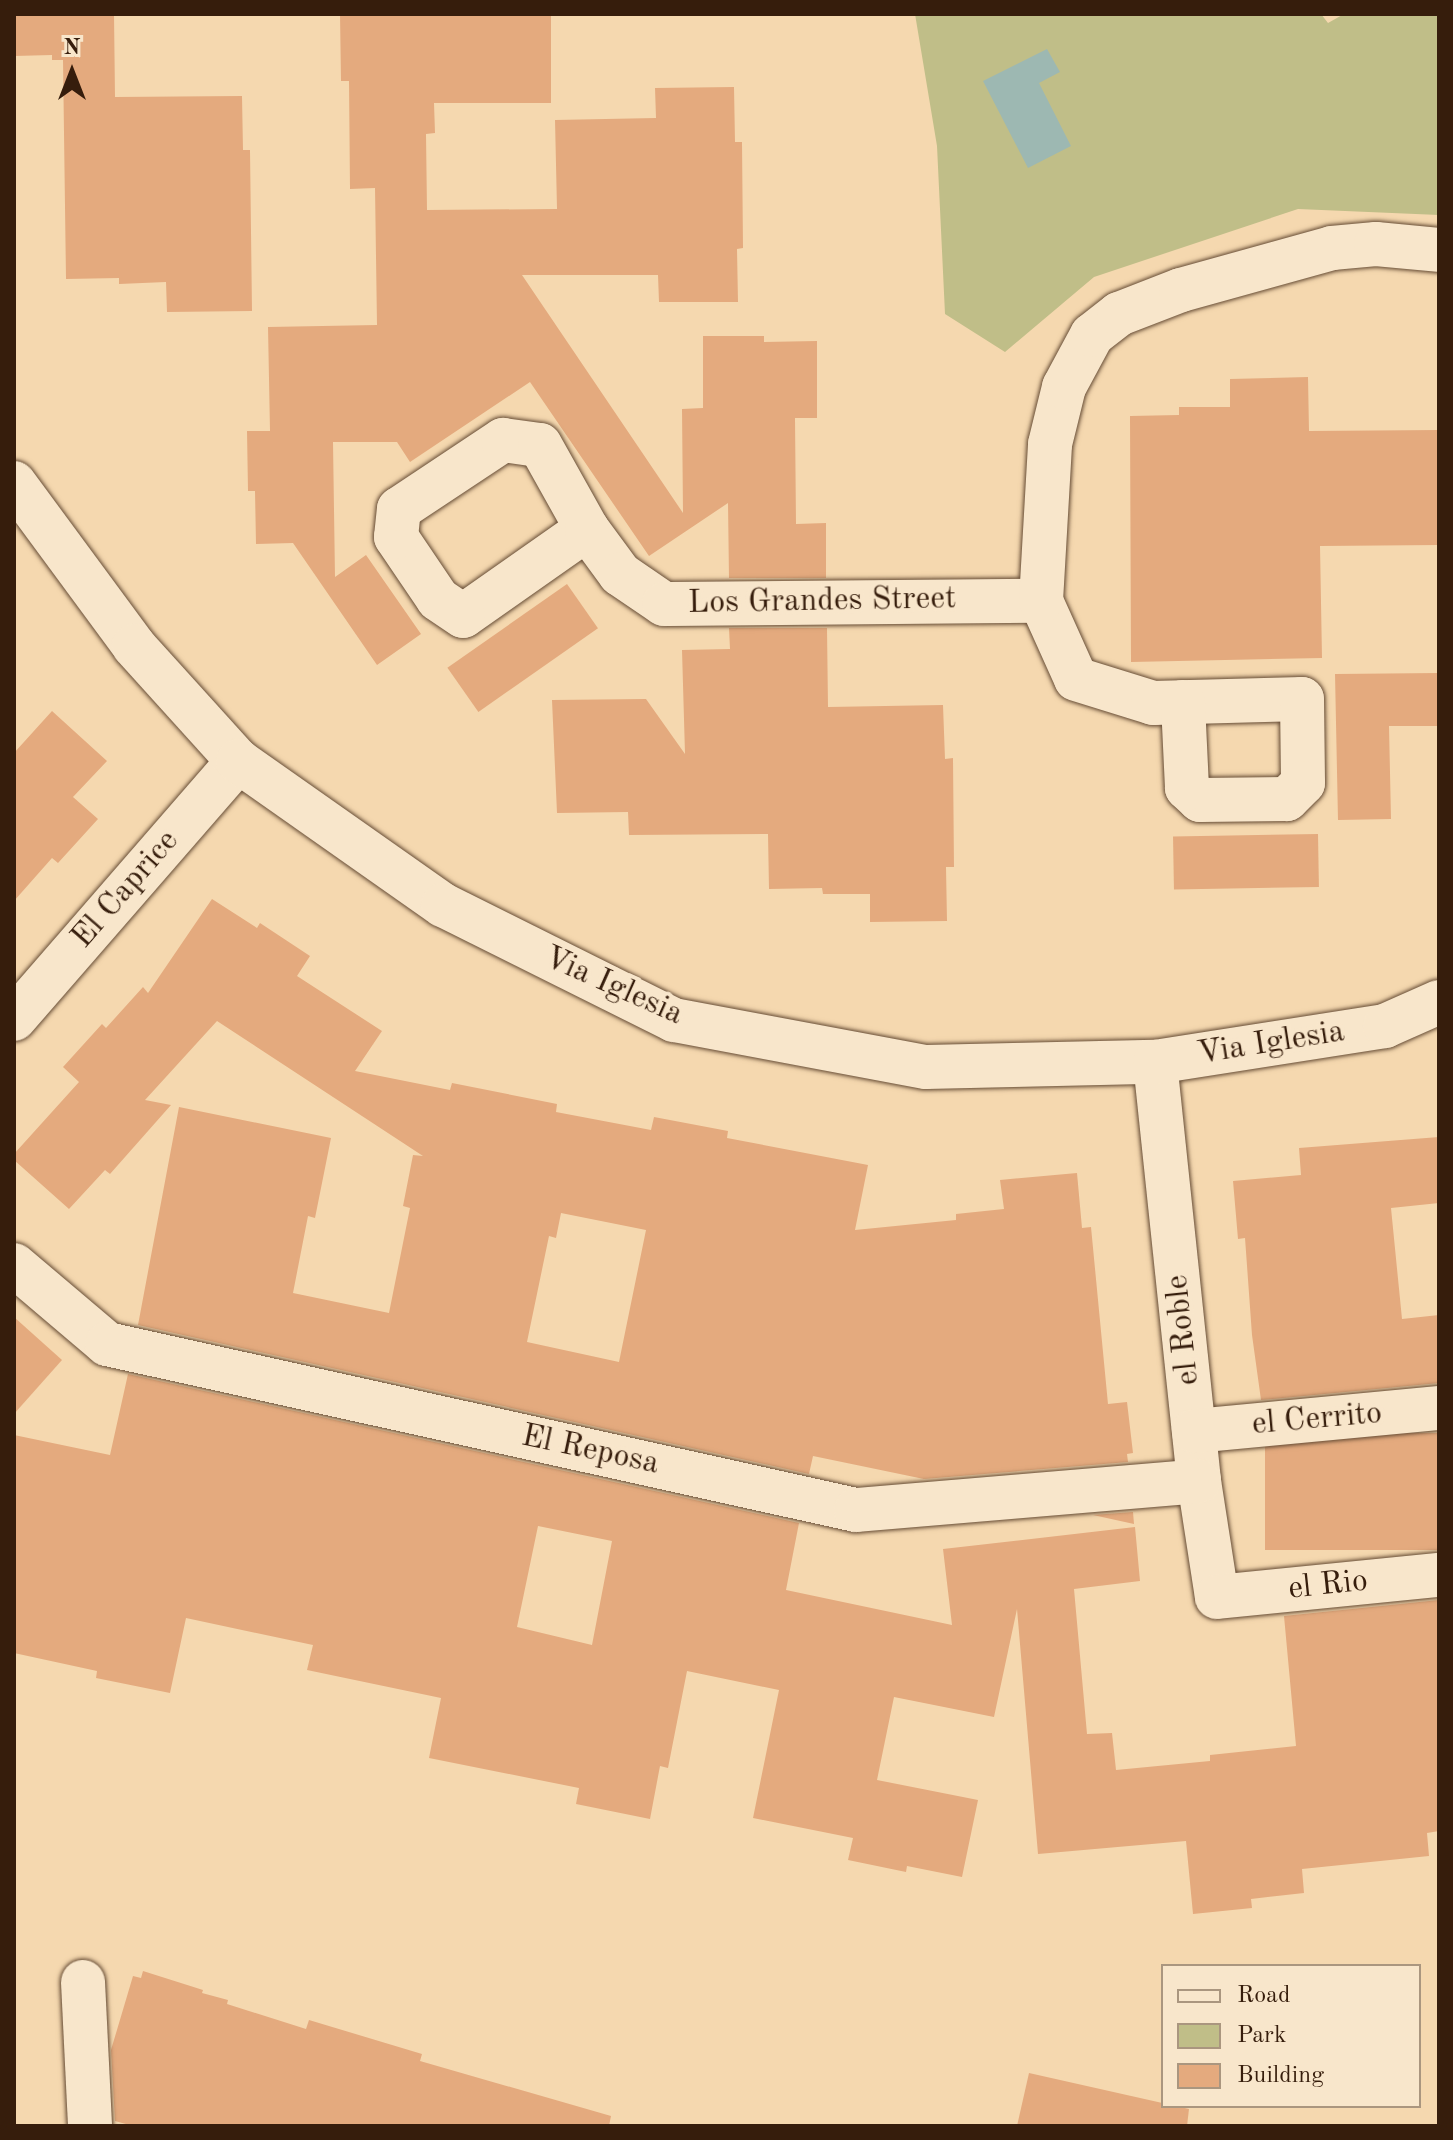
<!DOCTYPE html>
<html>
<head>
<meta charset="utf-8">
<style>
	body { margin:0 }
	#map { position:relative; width:1453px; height:2140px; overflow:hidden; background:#f5d8af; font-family:"Old Standard TT",serif }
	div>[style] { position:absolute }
	.green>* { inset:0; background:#c0be88 }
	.water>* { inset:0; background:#9db8b2 }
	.building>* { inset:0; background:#e4aa7e; transform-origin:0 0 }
	.roads { filter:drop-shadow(0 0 2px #664c35) drop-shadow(0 0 2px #664c35) }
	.street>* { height:44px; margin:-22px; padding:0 22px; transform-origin:22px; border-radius:22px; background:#f8e6cb }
	.secondary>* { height:44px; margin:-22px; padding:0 22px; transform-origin:22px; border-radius:22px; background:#f8e6cb }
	span { translate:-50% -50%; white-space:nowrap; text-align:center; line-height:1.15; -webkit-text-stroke:8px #f8e6cb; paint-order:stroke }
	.street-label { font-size:32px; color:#361d0c }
	.frame { position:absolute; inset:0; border:16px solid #361d0c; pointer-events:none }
	.legend { position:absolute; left:1161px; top:1964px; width:260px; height:144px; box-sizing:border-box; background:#f8e6cb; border:2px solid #aa967f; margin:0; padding:10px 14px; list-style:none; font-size:24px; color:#361d0c }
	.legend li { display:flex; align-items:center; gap:16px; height:40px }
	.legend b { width:40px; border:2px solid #aa967f }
	.north { position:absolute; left:32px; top:32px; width:80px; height:80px; -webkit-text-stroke:6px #f8e6cb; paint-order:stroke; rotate:0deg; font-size:22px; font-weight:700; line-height:32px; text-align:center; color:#361d0c }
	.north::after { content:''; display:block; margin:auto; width:28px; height:36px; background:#361d0c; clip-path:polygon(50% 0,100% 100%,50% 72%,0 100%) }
</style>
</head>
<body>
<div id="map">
	<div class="green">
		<i style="clip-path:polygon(915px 14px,1321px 14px,1328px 23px,1344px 14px,1439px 14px,1439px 215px,1298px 209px,1094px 277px,1005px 352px,945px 314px,937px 146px)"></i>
	</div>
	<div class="water">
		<i style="clip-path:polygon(1047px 49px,1060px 72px,1039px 83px,1071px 146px,1028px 168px,983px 81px)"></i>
	</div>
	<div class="building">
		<i style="clip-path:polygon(14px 14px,114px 14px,115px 97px,242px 96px,243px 150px,250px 150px,252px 311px,167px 312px,166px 282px,119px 284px,119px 278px,66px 279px,63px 60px,52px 60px,52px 55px,14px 56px)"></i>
		<i style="clip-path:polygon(340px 14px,551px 14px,551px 103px,434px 103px,435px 133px,426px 134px,427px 210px,557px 209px,555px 120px,656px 118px,655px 88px,734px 87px,735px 142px,742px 142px,743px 248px,737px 249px,738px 302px,659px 302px,658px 275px,522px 275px,683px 513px,682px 409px,703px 408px,703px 336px,764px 336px,764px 342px,817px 341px,817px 418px,795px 418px,796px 524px,826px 523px,826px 578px,729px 578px,728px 503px,649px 556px,530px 382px,410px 462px,397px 442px,333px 442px,335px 577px,366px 555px,421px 634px,377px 665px,293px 543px,256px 544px,255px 491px,248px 491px,247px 431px,270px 431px,268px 327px,377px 325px,375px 188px,350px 189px,349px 81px,341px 81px)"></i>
		<i style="clip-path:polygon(1308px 377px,1309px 431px,1439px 430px,1439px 545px,1320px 546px,1322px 658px,1131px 662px,1130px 416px,1179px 415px,1179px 407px,1230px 407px,1230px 379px)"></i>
		<i style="left:567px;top:584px;width:54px;height:146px;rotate:55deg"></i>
		<i style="clip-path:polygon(729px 628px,827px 628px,828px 707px,943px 705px,945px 759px,953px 758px,954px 867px,946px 867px,947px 921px,870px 922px,870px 894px,823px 894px,822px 888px,769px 889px,768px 834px,629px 835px,628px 812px,557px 813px,552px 700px,646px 699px,685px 754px,682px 650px,730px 649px)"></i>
		<i style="clip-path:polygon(1439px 673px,1439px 726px,1389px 726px,1391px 819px,1338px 820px,1335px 674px)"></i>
		<i style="clip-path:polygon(52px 711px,107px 761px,73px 797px,98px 819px,58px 863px,52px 858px,14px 901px,14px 753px)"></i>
		<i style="left:1318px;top:834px;width:53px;height:145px;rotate:89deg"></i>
		<i style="clip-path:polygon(evenodd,212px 899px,257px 928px,260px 923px,310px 956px,297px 976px,382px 1031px,355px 1071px,450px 1090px,452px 1083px,557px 1104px,556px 1112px,651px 1130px,654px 1117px,728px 1131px,727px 1138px,868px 1165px,855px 1230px,956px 1220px,956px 1214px,1004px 1209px,1000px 1180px,1077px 1173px,1082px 1228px,1091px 1227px,1108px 1404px,1127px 1402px,1133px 1453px,1127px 1454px,1128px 1462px,924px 1479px,813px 1456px,809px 1474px,138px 1325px,179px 1107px,331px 1138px,315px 1218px,308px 1216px,293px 1293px,389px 1313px,410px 1208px,403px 1206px,413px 1155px,423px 1156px,217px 1021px,145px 1100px,171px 1105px,110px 1174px,105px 1170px,69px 1209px,14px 1160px,14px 1154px,79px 1082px,63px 1067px,102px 1024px,106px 1028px,143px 987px,148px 993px,212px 899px,561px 1213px,646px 1230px,619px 1362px,527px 1342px,549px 1236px,556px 1238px,561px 1213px)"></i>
		<i style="clip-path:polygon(1439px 1137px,1439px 1203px,1391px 1208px,1402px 1319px,1439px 1315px,1439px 1383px,1261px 1400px,1252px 1335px,1245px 1238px,1238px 1239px,1233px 1181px,1301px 1175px,1299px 1148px)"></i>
		<i style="clip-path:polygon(14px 1317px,62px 1360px,14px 1414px)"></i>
		<i style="clip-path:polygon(evenodd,128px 1374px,799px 1523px,786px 1590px,952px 1625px,943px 1549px,1135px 1527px,1140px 1581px,1074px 1589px,1087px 1734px,1112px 1733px,1116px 1770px,1210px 1761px,1210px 1755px,1296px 1746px,1284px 1616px,1439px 1600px,1439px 1831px,1427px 1833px,1429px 1856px,1302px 1869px,1304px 1893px,1251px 1899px,1252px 1908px,1193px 1914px,1186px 1841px,1038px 1854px,1017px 1609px,994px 1717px,894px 1697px,877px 1780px,978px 1800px,962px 1877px,907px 1866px,906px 1872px,848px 1860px,853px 1838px,753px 1818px,779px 1690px,687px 1671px,668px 1768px,660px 1766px,650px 1819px,576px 1804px,579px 1788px,429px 1758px,441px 1698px,307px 1670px,313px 1645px,186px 1618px,170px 1693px,96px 1678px,97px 1671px,14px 1653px,14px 1435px,110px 1455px,128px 1374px,538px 1526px,612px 1541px,592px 1645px,517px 1627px,538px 1526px)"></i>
		<i style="left:1439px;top:1433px;width:117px;height:174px;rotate:90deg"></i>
		<i style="clip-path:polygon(1133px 1512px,1134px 1524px,1093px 1515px)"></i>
		<i style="clip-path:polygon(143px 1971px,203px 1990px,202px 1993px,228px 2000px,227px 2004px,306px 2029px,309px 2020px,422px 2054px,420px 2061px,611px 2116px,609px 2126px,133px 2126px,115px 2121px,111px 2050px,133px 1976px,141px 1978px)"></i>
		<i style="clip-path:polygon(1029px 2073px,1189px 2109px,1187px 2126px,1017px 2126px)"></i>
	</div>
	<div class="roads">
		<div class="street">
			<i style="left:587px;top:529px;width:151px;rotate:144.9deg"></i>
			<i style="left:463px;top:616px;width:30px;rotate:-146deg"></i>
			<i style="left:438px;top:599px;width:75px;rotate:-124.1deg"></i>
			<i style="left:396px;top:537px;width:28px;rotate:-84deg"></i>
			<i style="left:399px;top:509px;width:125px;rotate:-33.6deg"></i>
			<i style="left:503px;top:440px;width:37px;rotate:8deg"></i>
			<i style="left:540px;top:445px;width:96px;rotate:60.8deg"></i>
			<i style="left:587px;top:529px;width:56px;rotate:53.7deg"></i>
			<i style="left:620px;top:574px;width:53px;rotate:34.3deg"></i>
			<i style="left:664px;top:604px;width:377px;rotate:-0.5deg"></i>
			<i style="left:1041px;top:601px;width:85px;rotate:65.8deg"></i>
			<i style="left:1076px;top:679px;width:81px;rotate:17.3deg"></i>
			<i style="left:1153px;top:703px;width:149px;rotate:-1.5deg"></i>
			<i style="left:1302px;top:699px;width:84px;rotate:89.3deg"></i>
			<i style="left:1303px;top:783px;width:23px;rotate:135deg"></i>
			<i style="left:1287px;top:799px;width:87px;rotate:179.3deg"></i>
			<i style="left:1200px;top:800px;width:18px;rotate:-137deg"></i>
			<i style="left:1187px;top:788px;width:86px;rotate:-92.7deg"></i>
			<i style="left:1041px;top:601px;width:157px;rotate:-86.7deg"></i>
			<i style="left:1050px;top:444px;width:59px;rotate:-76.2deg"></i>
			<i style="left:1064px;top:387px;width:59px;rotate:-61.7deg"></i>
			<i style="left:1092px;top:335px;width:34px;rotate:-38deg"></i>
			<i style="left:1119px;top:314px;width:66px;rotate:-21.2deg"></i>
			<i style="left:1181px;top:290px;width:157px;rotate:-15.5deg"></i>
			<i style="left:1332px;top:248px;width:44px;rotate:-5.2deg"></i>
			<i style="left:1376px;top:244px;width:63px;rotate:5.4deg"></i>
			<i style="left:14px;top:1019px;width:342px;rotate:-49deg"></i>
			<i style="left:1155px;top:1062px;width:421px;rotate:84deg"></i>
			<i style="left:1199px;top:1481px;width:117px;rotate:81.2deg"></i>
			<i style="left:1217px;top:1597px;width:223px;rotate:-5.7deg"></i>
			<i style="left:14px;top:1265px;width:122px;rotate:40.3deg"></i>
			<i style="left:107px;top:1344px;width:767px;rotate:12.5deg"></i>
			<i style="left:856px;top:1510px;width:344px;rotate:-4.8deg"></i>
			<i style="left:1194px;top:1431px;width:246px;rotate:-5.4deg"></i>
			<i style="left:83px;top:1982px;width:144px;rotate:87.2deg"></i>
		</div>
		<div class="secondary">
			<i style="left:14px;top:483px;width:202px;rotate:53.6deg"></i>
			<i style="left:134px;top:646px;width:155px;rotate:47.9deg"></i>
			<i style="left:238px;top:761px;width:251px;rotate:35.1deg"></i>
			<i style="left:443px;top:905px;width:258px;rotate:26.5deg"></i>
			<i style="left:674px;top:1020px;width:256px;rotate:10.6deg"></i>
			<i style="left:926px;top:1067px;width:229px;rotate:-1.3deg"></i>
			<i style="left:1155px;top:1062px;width:233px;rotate:-8.9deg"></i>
			<i style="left:1385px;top:1026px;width:59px;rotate:-24deg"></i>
		</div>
	</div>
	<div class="street-label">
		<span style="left:822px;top:602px;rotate:-1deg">Los Grandes Street</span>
		<span style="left:126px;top:890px;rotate:-49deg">El Caprice</span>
		<span style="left:613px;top:987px;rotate:24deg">Via Iglesia</span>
		<span style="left:1271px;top:1044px;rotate:-9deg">Via Iglesia</span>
		<span style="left:1184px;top:1330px;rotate:-96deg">el Roble</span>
		<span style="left:1317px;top:1420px;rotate:-5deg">el Cerrito</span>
		<span style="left:590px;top:1451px;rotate:12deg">El Reposa</span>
		<span style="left:1328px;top:1586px;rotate:-6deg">el Rio</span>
	</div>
	<div class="frame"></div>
	<ul class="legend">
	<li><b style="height:10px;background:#f8e6cb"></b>Road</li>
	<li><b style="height:22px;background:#c0be88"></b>Park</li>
	<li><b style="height:22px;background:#e4aa7e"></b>Building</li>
	</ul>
	<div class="north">N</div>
</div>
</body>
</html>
